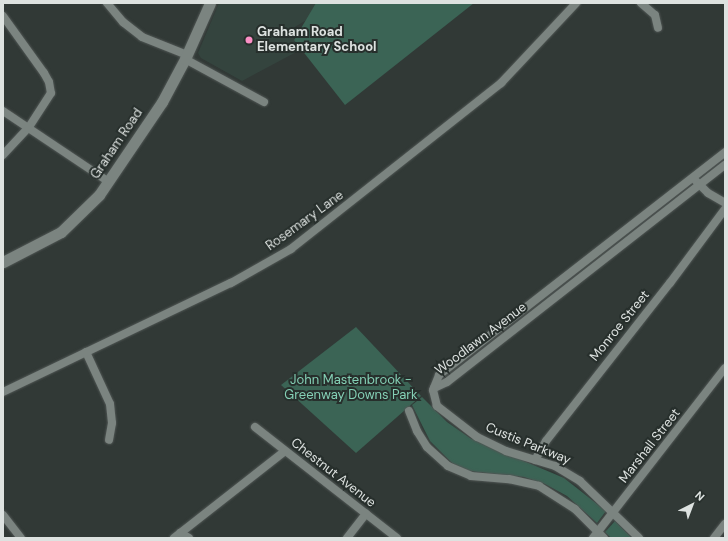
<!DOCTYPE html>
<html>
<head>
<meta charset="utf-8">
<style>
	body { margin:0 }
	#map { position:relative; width:728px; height:541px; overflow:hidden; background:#313936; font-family:"DM Sans",sans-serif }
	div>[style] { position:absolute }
	.built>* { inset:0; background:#34443e }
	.green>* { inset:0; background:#3b6455 }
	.roads { filter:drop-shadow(0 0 1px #505654) drop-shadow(0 0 1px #505654) }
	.street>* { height:8px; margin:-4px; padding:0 4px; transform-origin:4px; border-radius:4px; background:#7b8480 }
	.secondary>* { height:11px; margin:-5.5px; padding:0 5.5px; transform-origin:5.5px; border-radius:5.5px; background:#7b8480 }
	.dots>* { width:11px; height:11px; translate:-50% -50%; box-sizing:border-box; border:2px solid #272f2c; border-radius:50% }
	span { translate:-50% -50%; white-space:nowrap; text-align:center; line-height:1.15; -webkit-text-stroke:4px #272f2c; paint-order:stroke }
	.poi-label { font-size:13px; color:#dde2e0; font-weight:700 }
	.left { translate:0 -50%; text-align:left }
	.street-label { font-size:13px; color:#dde2e0 }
	.park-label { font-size:13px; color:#84d0b5 }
	.frame { position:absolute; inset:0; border:4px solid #dde2e0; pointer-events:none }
	.north { position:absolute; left:672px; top:485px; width:40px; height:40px; -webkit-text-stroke:3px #272f2c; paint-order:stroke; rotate:42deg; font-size:11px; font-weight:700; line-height:16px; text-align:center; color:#dde2e0 }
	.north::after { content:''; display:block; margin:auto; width:14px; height:18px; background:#dde2e0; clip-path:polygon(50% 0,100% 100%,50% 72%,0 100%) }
</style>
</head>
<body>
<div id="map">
	<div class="built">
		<i style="clip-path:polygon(219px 3px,335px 3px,288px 31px,302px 49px,242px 81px,201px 58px,198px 53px)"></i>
	</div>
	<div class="green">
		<i style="clip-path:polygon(316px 3px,474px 3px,345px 105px,294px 40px)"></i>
		<i style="clip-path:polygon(356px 327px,421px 396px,356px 453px,281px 385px)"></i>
		<i style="clip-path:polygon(422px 397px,447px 422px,470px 438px,564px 478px,606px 511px,597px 523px,567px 496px,545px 484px,524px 477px,469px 471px,452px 463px,430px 441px,412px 405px)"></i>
		<i style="clip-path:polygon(615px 521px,632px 538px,611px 538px,605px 532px)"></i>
	</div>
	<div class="roads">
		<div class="street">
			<i style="left:107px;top:3px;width:25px;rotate:50deg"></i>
			<i style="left:123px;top:22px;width:24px;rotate:38deg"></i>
			<i style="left:142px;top:37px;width:48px;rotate:21.8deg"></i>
			<i style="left:641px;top:3px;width:18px;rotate:41deg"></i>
			<i style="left:655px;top:15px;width:13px;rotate:77deg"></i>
			<i style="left:3px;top:16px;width:70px;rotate:54.3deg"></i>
			<i style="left:44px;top:73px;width:10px;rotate:61deg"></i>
			<i style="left:49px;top:82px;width:11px;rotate:80deg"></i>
			<i style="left:51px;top:93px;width:40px;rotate:122.9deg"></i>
			<i style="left:29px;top:127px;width:38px;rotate:133deg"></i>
			<i style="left:185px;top:59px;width:90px;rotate:28.6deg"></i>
			<i style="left:3px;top:111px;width:128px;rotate:33.8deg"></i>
			<i style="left:696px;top:181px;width:17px;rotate:45deg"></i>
			<i style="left:708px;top:193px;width:20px;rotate:30deg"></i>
			<i style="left:86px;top:352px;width:57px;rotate:65.2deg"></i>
			<i style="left:110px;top:404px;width:19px;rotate:84deg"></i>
			<i style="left:112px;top:423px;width:17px;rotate:100deg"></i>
			<i style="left:434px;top:388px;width:14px;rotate:-25deg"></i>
			<i style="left:447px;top:382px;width:353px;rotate:-38deg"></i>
			<i style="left:3px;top:392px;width:253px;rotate:-25.6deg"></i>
			<i style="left:231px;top:283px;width:69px;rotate:-29.5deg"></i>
			<i style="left:291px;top:249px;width:268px;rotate:-38.3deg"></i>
			<i style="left:501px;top:83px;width:110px;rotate:-46.8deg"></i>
			<i style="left:409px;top:411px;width:22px;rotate:68deg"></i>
			<i style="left:417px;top:431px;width:19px;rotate:58deg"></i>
			<i style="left:427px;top:447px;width:28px;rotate:42deg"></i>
			<i style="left:448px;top:466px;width:25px;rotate:23deg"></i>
			<i style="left:471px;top:476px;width:38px;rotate:5deg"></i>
			<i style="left:509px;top:479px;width:31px;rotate:13deg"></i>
			<i style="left:539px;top:486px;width:43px;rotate:32.6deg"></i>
			<i style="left:575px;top:509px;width:41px;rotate:45deg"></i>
			<i style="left:255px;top:427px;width:180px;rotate:38deg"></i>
			<i style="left:535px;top:460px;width:22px;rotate:-60deg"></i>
			<i style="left:546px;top:441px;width:201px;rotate:-51.9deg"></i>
			<i style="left:670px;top:283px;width:92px;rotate:-53.4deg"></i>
			<i style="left:3px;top:515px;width:29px;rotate:52deg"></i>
			<i style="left:180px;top:533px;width:10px;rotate:29deg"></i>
			<i style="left:174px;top:538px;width:141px;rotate:-38.1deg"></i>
			<i style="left:347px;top:538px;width:31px;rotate:-52deg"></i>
			<i style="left:593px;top:538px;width:215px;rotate:-52.2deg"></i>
			<i style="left:639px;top:538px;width:82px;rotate:-136deg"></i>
			<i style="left:580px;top:481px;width:29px;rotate:-149deg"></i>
			<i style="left:555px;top:466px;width:51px;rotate:-163deg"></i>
			<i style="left:506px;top:451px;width:32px;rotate:-154deg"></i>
			<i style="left:477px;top:437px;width:51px;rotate:-142.2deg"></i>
			<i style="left:437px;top:406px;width:16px;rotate:-104deg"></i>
			<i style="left:433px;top:390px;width:16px;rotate:-68deg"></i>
			<i style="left:439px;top:375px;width:363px;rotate:-37.9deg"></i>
			<i style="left:714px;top:538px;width:18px;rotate:-52deg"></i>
		</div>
		<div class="secondary">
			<i style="left:3px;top:262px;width:65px;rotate:-27.3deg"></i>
			<i style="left:61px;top:232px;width:53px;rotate:-44.2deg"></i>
			<i style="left:99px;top:195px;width:112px;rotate:-55.9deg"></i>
			<i style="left:162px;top:102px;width:49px;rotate:-61.9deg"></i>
			<i style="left:185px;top:59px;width:61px;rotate:-65.9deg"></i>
		</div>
	</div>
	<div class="dots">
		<i style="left:249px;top:40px;background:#fb8fc5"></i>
	</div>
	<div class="poi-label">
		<span class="left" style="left:257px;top:40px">Graham Road<br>Elementary School</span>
	</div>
	<div class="street-label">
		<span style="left:117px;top:144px;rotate:-56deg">Graham Road</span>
		<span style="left:305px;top:221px;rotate:-36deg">Rosemary Lane</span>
		<span style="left:620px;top:326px;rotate:-51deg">Monroe Street</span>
		<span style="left:481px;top:339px;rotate:-37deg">Woodlawn Avenue</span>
		<span style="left:528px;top:444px;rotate:22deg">Custis Parkway</span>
		<span style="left:650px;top:446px;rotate:-52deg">Marshall Street</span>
		<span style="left:333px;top:473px;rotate:38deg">Chestnut Avenue</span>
	</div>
	<div class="park-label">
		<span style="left:351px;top:388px">John Mastenbrook -<br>Greenway Downs Park</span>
	</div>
	<div class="frame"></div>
	<div class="north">N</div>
</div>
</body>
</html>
